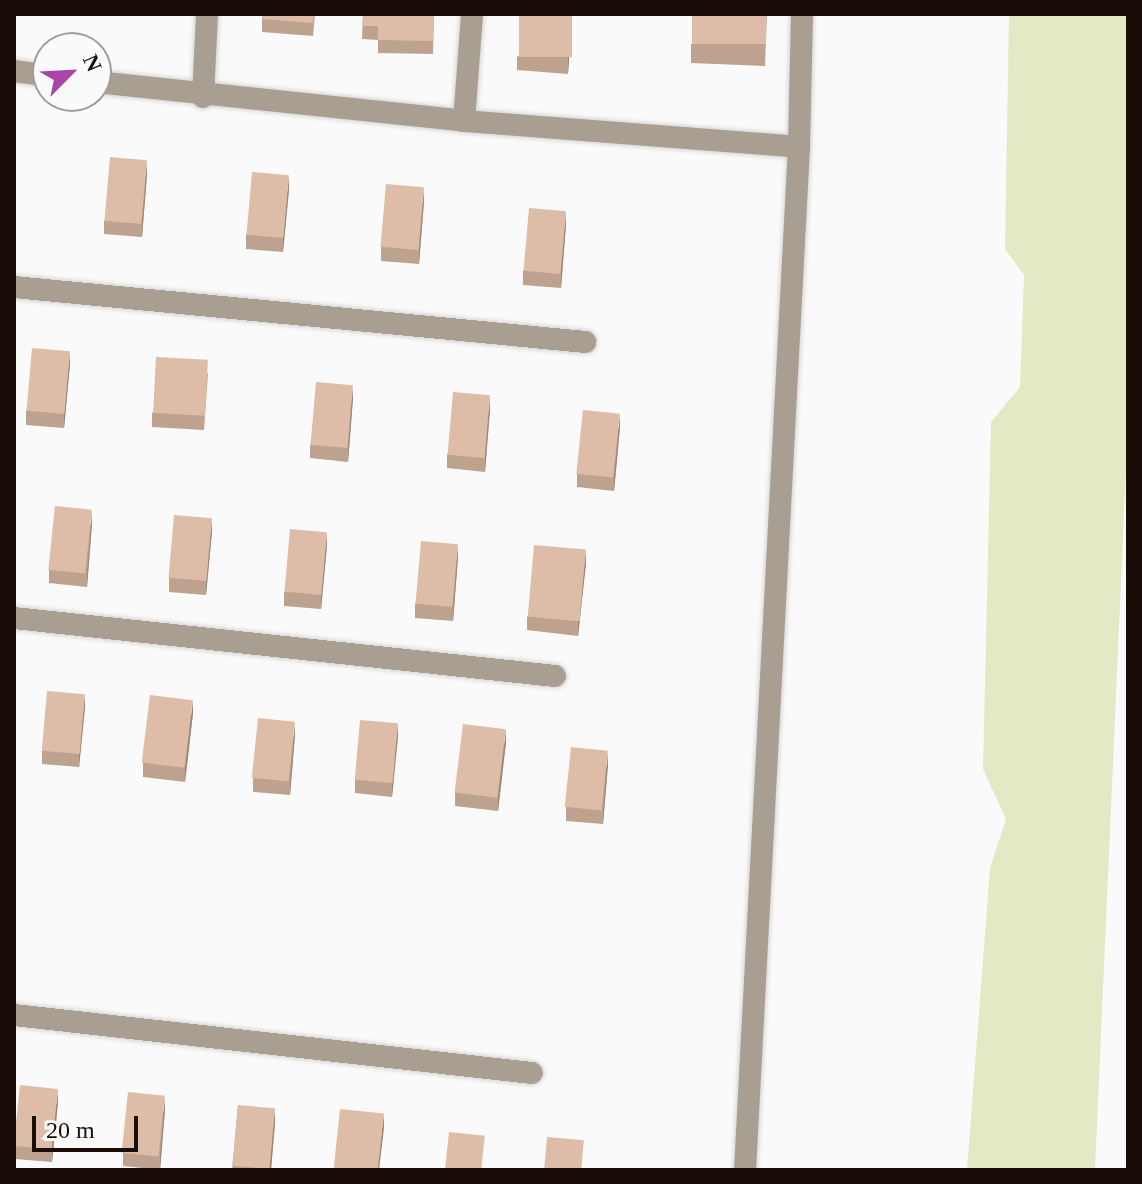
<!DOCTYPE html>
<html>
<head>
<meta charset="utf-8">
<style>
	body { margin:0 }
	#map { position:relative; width:1142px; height:1184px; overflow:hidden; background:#fafafa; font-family:Georgia,serif }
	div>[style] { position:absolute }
	.green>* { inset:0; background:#e3e9c5 }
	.roads { filter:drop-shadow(0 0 2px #d6d4d3) drop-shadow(0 0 2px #d6d4d3) }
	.minor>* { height:22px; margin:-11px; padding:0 11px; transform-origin:11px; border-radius:11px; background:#a89f92 }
	.wall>* { inset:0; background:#bea290 }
	.shaded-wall>* { inset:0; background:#9b8476 }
	.building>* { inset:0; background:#ddbca8; transform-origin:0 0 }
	span { translate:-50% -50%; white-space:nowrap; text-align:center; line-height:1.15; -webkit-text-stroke:8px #fafafa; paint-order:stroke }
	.frame { position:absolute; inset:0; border:16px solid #190e07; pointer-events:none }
	.north { position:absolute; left:32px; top:32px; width:80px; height:80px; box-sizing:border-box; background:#fafafa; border:2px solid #a09c99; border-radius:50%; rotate:66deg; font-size:22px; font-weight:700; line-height:32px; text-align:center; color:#190e07 }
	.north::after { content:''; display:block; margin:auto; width:28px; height:36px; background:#a944a9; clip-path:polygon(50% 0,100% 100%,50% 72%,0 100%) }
	.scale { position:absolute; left:32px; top:1116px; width:106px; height:36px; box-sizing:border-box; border:4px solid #190e07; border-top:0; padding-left:10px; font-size:24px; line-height:28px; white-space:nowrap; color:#190e07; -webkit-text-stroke:6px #fafafa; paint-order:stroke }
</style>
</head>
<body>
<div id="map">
	<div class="green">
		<i style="clip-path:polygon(1009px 14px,1128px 14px,1128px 424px,1095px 1170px,967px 1170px,990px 868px,1006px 819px,983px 769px,991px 422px,1020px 387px,1024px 275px,1005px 249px)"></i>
	</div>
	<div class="roads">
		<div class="minor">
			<i style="left:14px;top:71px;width:34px;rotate:8deg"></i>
			<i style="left:96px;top:82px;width:370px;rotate:6deg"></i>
			<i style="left:464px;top:121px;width:336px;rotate:4.4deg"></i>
			<i style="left:799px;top:147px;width:1024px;rotate:93.02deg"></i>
			<i style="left:203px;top:97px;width:83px;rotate:-87.2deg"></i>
			<i style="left:464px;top:121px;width:107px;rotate:-85.7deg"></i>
			<i style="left:799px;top:147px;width:133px;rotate:-88.7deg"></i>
			<i style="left:14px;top:287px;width:574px;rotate:5.5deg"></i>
			<i style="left:14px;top:618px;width:544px;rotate:6.12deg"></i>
			<i style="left:14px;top:1015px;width:521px;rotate:6.39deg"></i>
		</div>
	</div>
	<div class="wall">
		<i style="clip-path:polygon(104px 14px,129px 14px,129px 16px)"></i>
		<i style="clip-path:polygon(262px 14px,315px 14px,313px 36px,262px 32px)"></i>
		<i style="clip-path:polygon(363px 14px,434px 14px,433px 54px,378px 53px,378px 40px,362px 39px)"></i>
		<i style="clip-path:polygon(572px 14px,568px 74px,517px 70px,517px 57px)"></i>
		<i style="clip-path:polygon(767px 14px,765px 66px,691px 63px,691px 44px)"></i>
		<i style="clip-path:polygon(147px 174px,142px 237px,104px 234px,104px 221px)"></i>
		<i style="clip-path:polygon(289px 189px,283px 252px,246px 249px,246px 235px)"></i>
		<i style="clip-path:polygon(424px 201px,419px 264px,381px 261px,381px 247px)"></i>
		<i style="clip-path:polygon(566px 224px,561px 288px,523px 285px,523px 271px)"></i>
		<i style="clip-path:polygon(70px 364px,64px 428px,26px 425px,26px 411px)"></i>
		<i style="clip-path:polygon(208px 373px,204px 430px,152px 427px,152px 413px)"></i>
		<i style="clip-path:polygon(353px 398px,348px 462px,310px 458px,310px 445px)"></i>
		<i style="clip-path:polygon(490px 409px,485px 472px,447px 468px,447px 455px)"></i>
		<i style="clip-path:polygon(620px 427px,614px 491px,577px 487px,577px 474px)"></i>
		<i style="clip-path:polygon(92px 523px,87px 587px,49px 583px,49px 570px)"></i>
		<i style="clip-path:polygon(212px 531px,206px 595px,169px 592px,169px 578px)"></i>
		<i style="clip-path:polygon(327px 545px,321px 609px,284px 606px,284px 592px)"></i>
		<i style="clip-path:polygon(458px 557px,453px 621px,415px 618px,415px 604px)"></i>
		<i style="clip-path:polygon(586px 563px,578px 636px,527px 630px,527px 617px)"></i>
		<i style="clip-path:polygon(85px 707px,79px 767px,42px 764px,42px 751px)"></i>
		<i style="clip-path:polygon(193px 713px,185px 782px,143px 777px,143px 763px)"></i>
		<i style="clip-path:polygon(295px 735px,290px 795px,253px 792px,253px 778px)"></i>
		<i style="clip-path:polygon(398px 736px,392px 797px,355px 793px,355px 780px)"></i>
		<i style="clip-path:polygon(506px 742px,498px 811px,455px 806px,455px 793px)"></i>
		<i style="clip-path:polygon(608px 764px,603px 824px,566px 821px,566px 807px)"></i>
		<i style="clip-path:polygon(58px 1102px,52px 1162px,15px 1159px,15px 1146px)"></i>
		<i style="clip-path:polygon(238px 1105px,275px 1122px,271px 1170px,232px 1170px)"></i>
		<i style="clip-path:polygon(165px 1109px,160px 1170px,123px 1166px,123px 1153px)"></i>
	</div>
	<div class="shaded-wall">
		<i style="clip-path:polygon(572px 14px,572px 17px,568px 74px,568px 60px)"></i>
		<i style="clip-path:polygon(147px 160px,147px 174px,142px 237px,142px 224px)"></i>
		<i style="clip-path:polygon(289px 175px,289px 189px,283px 252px,283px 239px)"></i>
		<i style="clip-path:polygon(424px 187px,424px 201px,419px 264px,419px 251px)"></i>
		<i style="clip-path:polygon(566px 211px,566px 224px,561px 288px,561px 274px)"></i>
		<i style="clip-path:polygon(70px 351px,70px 364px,64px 428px,64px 415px)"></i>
		<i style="clip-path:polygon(353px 385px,353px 398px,348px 462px,348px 448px)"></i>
		<i style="clip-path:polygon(490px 395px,490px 409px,485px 472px,485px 459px)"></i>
		<i style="clip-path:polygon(620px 414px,620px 427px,614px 491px,614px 477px)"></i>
		<i style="clip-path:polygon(92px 510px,92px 523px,87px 587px,87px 574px)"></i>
		<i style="clip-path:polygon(212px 518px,212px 531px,206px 595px,206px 582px)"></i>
		<i style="clip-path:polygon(327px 532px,327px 545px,321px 609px,321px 596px)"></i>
		<i style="clip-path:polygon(458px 544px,458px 557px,453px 621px,453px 608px)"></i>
		<i style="clip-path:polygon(586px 550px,586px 563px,578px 636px,578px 623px)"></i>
		<i style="clip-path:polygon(85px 694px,85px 707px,79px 767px,79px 754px)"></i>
		<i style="clip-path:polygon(193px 700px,193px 713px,185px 782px,185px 769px)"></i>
		<i style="clip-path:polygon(295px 722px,295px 735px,290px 795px,290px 782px)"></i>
		<i style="clip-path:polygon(398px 723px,398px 736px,392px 797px,392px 784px)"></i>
		<i style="clip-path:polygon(506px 729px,506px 742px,498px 811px,498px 798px)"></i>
		<i style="clip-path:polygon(608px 751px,608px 764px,603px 824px,603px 811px)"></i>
		<i style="clip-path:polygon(58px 1089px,58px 1102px,52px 1162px,52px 1149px)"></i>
		<i style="clip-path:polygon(165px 1096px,165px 1109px,160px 1170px,160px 1156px)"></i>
		<i style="clip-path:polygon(275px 1108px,275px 1122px,271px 1170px,269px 1170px)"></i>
		<i style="clip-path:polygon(384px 1114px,384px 1128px,379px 1170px,377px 1170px)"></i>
	</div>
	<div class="building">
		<i style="clip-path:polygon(262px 14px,314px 14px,313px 23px,262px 19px)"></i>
		<i style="clip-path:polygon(363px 14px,434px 14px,433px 41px,378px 40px,378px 26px,362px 26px)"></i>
		<i style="left:519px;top:14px;width:53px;height:43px"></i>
		<i style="left:692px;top:14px;width:74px;height:30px"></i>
		<i style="left:110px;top:157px;width:37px;height:64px;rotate:5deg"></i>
		<i style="left:252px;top:172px;width:37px;height:63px;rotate:5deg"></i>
		<i style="left:386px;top:184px;width:38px;height:63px;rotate:5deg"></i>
		<i style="left:529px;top:208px;width:37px;height:63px;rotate:5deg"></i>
		<i style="left:32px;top:348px;width:38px;height:63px;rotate:5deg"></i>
		<i style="left:156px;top:357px;width:52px;height:56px;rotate:3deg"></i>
		<i style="left:316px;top:382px;width:37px;height:63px;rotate:5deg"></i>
		<i style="left:453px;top:392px;width:37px;height:63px;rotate:5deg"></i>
		<i style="left:583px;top:410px;width:37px;height:64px;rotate:6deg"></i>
		<i style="left:55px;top:506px;width:37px;height:64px;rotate:6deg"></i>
		<i style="left:174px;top:515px;width:38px;height:63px;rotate:5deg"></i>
		<i style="left:290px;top:529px;width:37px;height:63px;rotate:5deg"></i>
		<i style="left:421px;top:541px;width:37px;height:63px;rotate:5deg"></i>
		<i style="left:534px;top:545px;width:52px;height:72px;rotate:5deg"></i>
		<i style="left:47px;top:691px;width:38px;height:60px;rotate:5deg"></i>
		<i style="left:150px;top:695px;width:43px;height:68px;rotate:7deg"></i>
		<i style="left:258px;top:718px;width:37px;height:60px;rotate:6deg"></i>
		<i style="left:360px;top:720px;width:38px;height:60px;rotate:5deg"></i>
		<i style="left:463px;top:724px;width:43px;height:69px;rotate:7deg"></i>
		<i style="left:571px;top:747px;width:37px;height:60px;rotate:6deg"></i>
		<i style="left:20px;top:1085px;width:38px;height:61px;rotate:6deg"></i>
		<i style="left:128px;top:1092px;width:37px;height:61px;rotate:6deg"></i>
		<i style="left:238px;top:1105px;width:37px;height:61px;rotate:5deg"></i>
		<i style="left:340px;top:1109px;width:44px;height:61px;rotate:6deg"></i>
		<i style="left:449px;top:1132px;width:36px;height:38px;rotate:6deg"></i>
		<i style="left:547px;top:1137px;width:37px;height:33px;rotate:5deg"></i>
	</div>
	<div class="frame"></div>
	<div class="north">N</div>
	<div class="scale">20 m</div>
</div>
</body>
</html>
